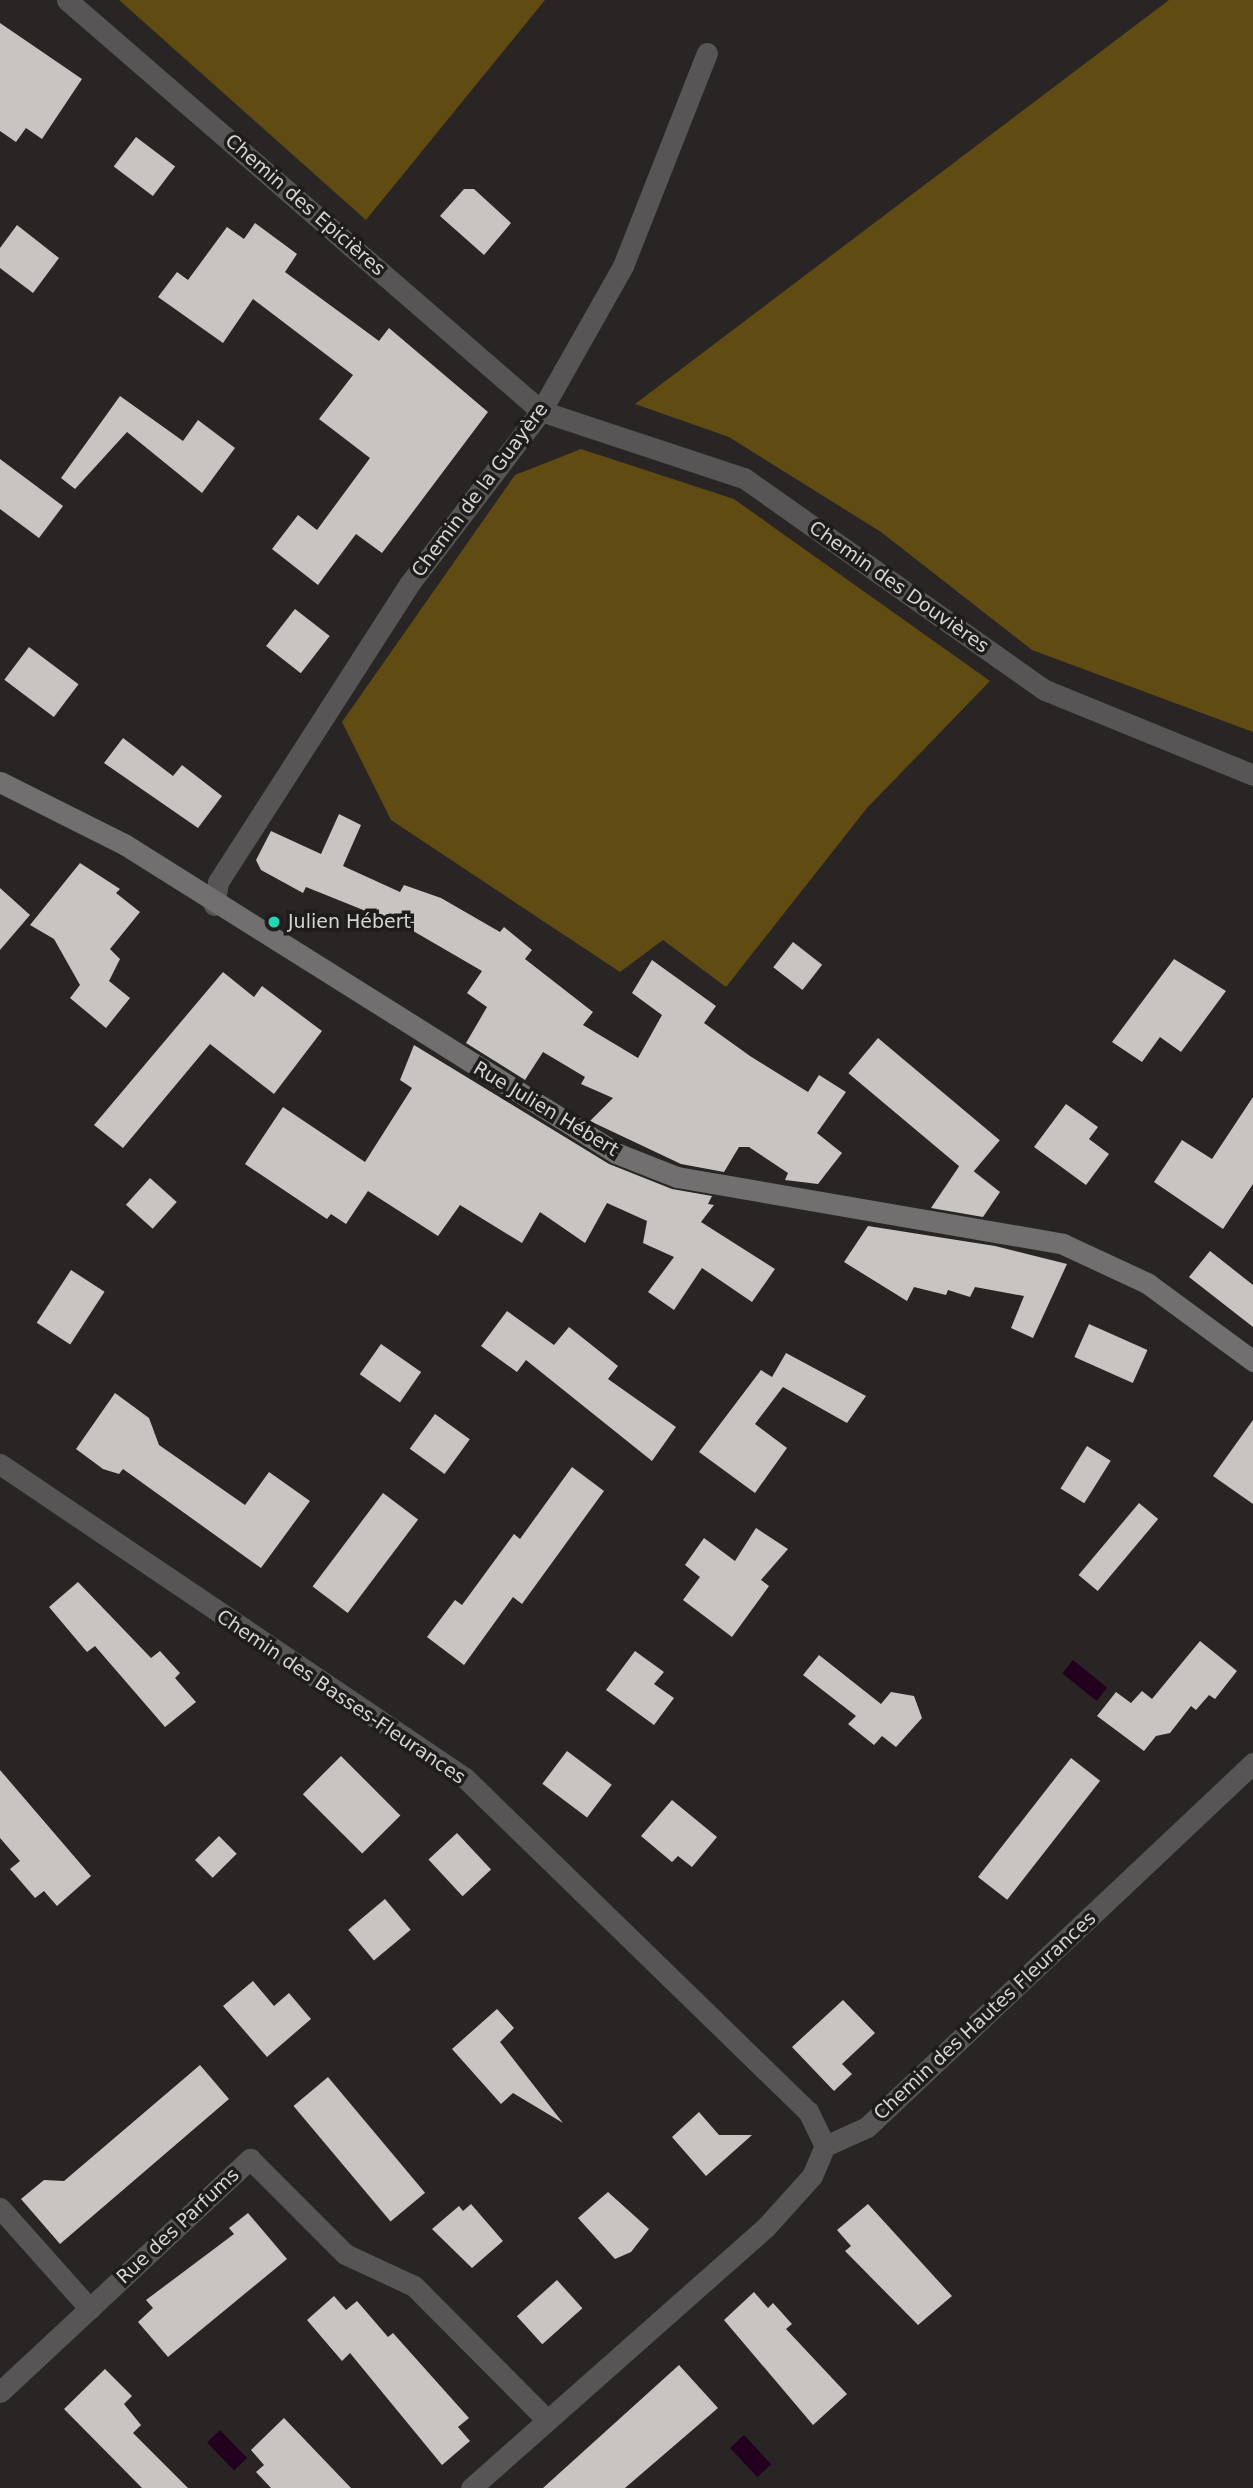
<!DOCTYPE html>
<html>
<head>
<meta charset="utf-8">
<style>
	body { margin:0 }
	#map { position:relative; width:1253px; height:2488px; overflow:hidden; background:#292525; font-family:"DejaVu Sans",sans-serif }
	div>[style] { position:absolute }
	.forest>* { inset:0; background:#604b12 }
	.water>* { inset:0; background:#22001e; transform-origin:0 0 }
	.building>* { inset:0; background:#c7c4c2; transform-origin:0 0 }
	.street>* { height:21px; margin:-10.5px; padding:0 10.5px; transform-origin:10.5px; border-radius:10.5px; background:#575556 }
	.secondary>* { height:21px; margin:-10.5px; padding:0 10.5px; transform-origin:10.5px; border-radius:10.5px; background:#726f70 }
	.dots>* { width:19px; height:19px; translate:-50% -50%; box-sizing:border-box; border:4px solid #1f1c1b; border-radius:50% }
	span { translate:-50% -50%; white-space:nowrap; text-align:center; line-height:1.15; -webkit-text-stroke:7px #1f1c1b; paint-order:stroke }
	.street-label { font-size:19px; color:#d6d4d4 }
	.poi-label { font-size:19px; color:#d6d4d4 }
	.left { translate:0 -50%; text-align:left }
</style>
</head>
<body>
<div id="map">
	<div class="forest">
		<i style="clip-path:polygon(119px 0,545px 0,366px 220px)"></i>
		<i style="clip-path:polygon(1169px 0,1253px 0,1253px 732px,1032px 650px,881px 532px,729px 437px,635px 404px)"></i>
		<i style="clip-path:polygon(581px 449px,734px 499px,990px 681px,867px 808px,726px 987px,663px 940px,620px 972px,391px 820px,342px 722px,515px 475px)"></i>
	</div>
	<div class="water">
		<i style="left:1073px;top:1660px;width:44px;height:17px;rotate:39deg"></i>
		<i style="left:220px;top:2430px;width:39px;height:18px;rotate:46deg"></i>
		<i style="left:744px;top:2435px;width:40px;height:19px;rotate:47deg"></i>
	</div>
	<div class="building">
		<i style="clip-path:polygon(0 23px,82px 79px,42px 139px,26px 128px,16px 142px,0 131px)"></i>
		<i style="left:136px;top:137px;width:49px;height:37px;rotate:37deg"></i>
		<i style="clip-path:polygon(464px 189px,474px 189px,511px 223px,484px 255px,440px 216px)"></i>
		<i style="clip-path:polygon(255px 223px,297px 254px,285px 272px,379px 341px,389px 328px,488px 412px,382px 553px,356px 534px,318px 585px,272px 549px,298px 515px,317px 530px,370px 458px,319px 419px,353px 375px,253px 299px,223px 343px,158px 297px,177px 272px,188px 280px,227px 227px,244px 239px)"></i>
		<i style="clip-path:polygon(17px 225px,59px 258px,33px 293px,0 268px,0 248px)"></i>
		<i style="clip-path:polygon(120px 396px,183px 441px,198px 420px,235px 448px,202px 493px,127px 432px,75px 489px,61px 478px)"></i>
		<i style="clip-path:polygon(0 459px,63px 506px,39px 538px,0 509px)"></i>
		<i style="left:295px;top:609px;width:44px;height:47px;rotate:38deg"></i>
		<i style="left:29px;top:647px;width:62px;height:41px;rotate:37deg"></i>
		<i style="clip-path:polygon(123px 738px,173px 776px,182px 765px,222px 796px,198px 828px,104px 763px)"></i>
		<i style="clip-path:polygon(339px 814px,361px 825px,343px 866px,400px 892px,404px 885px,441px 898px,500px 932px,504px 927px,532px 950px,525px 959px,593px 1012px,583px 1025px,638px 1058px,662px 1015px,632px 993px,652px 960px,716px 1006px,704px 1023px,750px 1056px,808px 1092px,819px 1075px,846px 1092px,817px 1133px,842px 1153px,818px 1184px,785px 1180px,788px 1173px,749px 1147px,739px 1147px,724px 1172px,681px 1164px,590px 1121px,613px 1098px,581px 1084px,585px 1077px,543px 1052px,525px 1080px,466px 1043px,487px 1007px,467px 993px,482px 971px,408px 928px,306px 887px,303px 893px,261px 870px,256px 860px,271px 831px,321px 854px)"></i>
		<i style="clip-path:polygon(80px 863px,120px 889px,116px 893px,140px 912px,110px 949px,120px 959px,109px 981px,130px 998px,106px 1028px,70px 998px,80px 985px,54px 939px,30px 925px)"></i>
		<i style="clip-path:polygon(0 888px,30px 915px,0 950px)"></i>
		<i style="left:793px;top:942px;width:37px;height:32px;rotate:38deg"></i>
		<i style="clip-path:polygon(1174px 959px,1226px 991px,1181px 1052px,1160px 1037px,1142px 1062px,1112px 1042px)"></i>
		<i style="clip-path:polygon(223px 972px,254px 997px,262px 986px,322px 1031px,274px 1094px,210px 1044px,123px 1148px,94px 1125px)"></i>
		<i style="left:878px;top:1038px;width:159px;height:46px;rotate:40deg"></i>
		<i style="clip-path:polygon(414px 1045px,609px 1164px,672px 1189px,712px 1196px,708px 1204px,714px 1205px,701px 1222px,775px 1269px,752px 1302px,702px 1268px,674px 1310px,648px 1292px,674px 1257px,643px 1243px,647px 1221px,607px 1203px,585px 1243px,540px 1212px,522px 1243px,460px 1205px,438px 1236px,368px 1191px,346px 1224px,331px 1214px,327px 1219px,245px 1164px,283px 1107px,365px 1162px,412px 1088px,400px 1080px)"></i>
		<i style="clip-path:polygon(1253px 1097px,1253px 1184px,1223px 1229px,1154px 1182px,1182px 1140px,1212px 1159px)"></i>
		<i style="clip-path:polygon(1066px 1104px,1098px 1127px,1089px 1139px,1109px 1154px,1086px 1185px,1034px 1147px)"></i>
		<i style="clip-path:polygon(962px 1162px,1000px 1192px,983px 1217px,931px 1208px)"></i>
		<i style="left:150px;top:1178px;width:36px;height:36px;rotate:42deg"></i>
		<i style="clip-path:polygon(868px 1226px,995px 1246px,1067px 1264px,1033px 1338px,1011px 1328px,1024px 1296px,975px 1287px,970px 1297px,948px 1290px,946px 1295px,914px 1287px,907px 1301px,844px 1262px)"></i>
		<i style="clip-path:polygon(1210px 1251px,1253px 1285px,1253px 1327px,1189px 1277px)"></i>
		<i style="left:71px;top:1270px;width:40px;height:63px;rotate:33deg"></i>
		<i style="clip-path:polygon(507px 1311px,554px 1345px,569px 1327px,618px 1366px,608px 1379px,676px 1427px,652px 1461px,526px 1360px,517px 1372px,481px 1346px)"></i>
		<i style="left:1089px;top:1324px;width:64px;height:36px;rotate:24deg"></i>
		<i style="left:381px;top:1344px;width:49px;height:37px;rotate:35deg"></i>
		<i style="clip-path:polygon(786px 1353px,866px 1396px,847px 1423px,783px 1387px,755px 1424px,787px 1448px,755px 1493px,699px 1452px,761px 1370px,772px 1377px)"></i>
		<i style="clip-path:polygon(115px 1393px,149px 1418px,159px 1445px,245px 1505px,269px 1472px,310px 1501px,261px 1568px,123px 1469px,119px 1474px,103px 1469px,76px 1449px)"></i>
		<i style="left:435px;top:1414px;width:43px;height:43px;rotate:36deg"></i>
		<i style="clip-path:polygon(1253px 1420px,1253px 1504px,1213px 1476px)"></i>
		<i style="left:1087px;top:1446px;width:28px;height:50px;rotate:32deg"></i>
		<i style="clip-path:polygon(572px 1467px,604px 1491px,522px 1604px,513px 1597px,464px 1665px,427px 1637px,455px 1600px,462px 1605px,514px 1534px,520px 1539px)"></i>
		<i style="left:383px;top:1493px;width:44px;height:117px;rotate:37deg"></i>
		<i style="left:1139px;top:1503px;width:25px;height:94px;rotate:40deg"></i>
		<i style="clip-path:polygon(756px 1528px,788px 1549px,761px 1580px,769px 1586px,732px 1637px,683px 1600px,700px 1577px,685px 1565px,704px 1538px,735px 1561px)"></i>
		<i style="clip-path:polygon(78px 1582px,151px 1658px,160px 1651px,180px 1673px,175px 1678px,196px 1702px,165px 1727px,95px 1646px,87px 1652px,49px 1607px)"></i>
		<i style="clip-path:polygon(1200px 1641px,1237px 1671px,1215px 1699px,1209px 1695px,1196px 1710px,1191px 1706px,1170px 1733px,1156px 1736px,1144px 1751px,1097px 1716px,1116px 1692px,1131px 1703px,1142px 1691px,1152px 1699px)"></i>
		<i style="clip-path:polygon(635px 1651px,664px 1672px,654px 1684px,674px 1698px,654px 1725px,606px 1690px)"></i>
		<i style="clip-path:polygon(819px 1655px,881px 1704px,891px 1692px,914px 1696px,922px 1718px,896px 1747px,882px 1736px,874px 1745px,848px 1724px,856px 1716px,803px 1675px)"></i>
		<i style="left:567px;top:1751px;width:56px;height:41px;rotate:37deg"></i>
		<i style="left:341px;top:1756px;width:84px;height:54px;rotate:45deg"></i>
		<i style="left:1071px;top:1758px;width:37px;height:151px;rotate:38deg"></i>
		<i style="clip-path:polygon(0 1770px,91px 1876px,57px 1906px,44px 1891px,35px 1898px,10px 1869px,20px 1861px,0 1838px)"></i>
		<i style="clip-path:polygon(672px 1800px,717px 1837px,692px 1867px,678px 1856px,672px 1862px,641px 1836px)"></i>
		<i style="left:457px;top:1833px;width:50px;height:39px;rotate:47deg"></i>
		<i style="left:219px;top:1836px;width:25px;height:34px;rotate:45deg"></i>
		<i style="left:385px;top:1899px;width:40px;height:48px;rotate:50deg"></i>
		<i style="clip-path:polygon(253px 1981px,274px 2006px,289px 1993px,311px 2019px,267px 2057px,223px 2006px)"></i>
		<i style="clip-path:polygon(843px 2000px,875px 2033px,842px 2064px,852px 2074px,834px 2091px,792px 2047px)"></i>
		<i style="clip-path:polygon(497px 2009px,514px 2028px,500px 2042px,563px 2123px,513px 2093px,501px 2104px,452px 2049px)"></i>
		<i style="clip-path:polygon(200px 2065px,229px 2099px,60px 2244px,21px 2199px,44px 2180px,64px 2181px)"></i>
		<i style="left:328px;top:2077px;width:151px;height:45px;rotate:50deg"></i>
		<i style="clip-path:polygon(699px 2112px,719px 2135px,752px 2135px,706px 2176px,672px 2137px)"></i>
		<i style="clip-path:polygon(608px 2192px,649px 2229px,631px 2252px,615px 2259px,578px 2218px)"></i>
		<i style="clip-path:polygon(471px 2204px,503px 2241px,472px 2268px,432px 2229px,459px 2206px,463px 2211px)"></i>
		<i style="clip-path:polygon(868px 2204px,952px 2296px,918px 2325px,845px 2251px,851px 2246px,837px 2230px)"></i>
		<i style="clip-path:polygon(248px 2213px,287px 2259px,168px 2357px,138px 2322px,153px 2308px,146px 2300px,234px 2234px,229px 2228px)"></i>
		<i style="left:557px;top:2280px;width:38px;height:54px;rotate:48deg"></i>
		<i style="clip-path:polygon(754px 2292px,768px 2308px,773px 2303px,792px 2324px,786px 2329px,847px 2394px,813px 2425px,724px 2320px)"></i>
		<i style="clip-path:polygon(334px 2296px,346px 2310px,357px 2301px,388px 2337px,393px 2333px,469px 2418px,458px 2427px,470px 2441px,442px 2465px,350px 2353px,342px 2361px,307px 2320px)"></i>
		<i style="clip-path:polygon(679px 2365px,718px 2408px,625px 2488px,543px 2488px)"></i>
		<i style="clip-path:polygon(105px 2369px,132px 2396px,124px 2404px,141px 2425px,133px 2433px,188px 2488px,142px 2488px,64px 2409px)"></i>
		<i style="clip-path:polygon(284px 2418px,351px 2488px,271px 2488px,256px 2472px,264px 2465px,251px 2450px)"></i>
	</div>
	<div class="street">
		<i style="left:67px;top:0;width:627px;rotate:40.93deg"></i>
		<i style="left:541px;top:411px;width:214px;rotate:18.3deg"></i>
		<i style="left:744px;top:478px;width:368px;rotate:35.2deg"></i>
		<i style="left:1045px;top:690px;width:225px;rotate:22.2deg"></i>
		<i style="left:214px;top:905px;width:23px;rotate:-80deg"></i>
		<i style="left:218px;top:882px;width:355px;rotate:-57.3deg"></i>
		<i style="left:410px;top:583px;width:216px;rotate:-52.7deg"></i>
		<i style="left:541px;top:411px;width:167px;rotate:-60.5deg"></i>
		<i style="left:623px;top:266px;width:229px;rotate:-68.5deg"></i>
		<i style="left:0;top:1464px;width:561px;rotate:34.03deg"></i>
		<i style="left:465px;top:1778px;width:478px;rotate:44.2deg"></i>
		<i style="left:808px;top:2111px;width:39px;rotate:64deg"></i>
		<i style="left:0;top:2208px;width:135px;rotate:48.3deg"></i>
		<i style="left:0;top:2392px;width:342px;rotate:-43deg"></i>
		<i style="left:250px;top:2159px;width:134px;rotate:45deg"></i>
		<i style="left:345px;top:2254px;width:76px;rotate:24.9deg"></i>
		<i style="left:414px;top:2286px;width:186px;rotate:45.2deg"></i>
		<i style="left:471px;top:2488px;width:394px;rotate:-41.5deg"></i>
		<i style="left:766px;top:2227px;width:69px;rotate:-48deg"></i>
		<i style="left:812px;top:2176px;width:33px;rotate:-67deg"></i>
		<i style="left:825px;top:2146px;width:46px;rotate:-24.3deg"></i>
		<i style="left:867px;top:2127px;width:531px;rotate:-43.32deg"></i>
	</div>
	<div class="secondary">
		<i style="left:0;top:782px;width:139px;rotate:26.6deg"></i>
		<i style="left:124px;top:844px;width:581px;rotate:32.13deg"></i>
		<i style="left:616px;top:1153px;width:66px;rotate:21.5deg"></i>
		<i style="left:677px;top:1177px;width:392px;rotate:9.8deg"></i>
		<i style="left:1063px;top:1244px;width:93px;rotate:24.9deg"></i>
		<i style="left:1147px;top:1283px;width:132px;rotate:36.3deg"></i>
	</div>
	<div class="dots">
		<i style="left:274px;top:922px;background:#20d5b0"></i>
	</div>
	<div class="street-label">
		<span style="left:305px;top:205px;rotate:41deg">Chemin des Epicières</span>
		<span style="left:480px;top:490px;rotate:-53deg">Chemin de la Guayère</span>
		<span style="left:899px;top:587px;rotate:35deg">Chemin des Douvières</span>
		<span style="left:546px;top:1109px;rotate:31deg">Rue Julien Hébert</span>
		<span style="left:341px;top:1697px;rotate:34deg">Chemin des Basses-Fleurances</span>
		<span style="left:985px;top:2016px;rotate:-43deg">Chemin des Hautes Fleurances</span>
		<span style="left:178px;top:2226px;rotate:-43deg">Rue des Parfums</span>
	</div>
	<div class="poi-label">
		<span class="left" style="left:288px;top:922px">Julien Hébert</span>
	</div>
</div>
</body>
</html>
